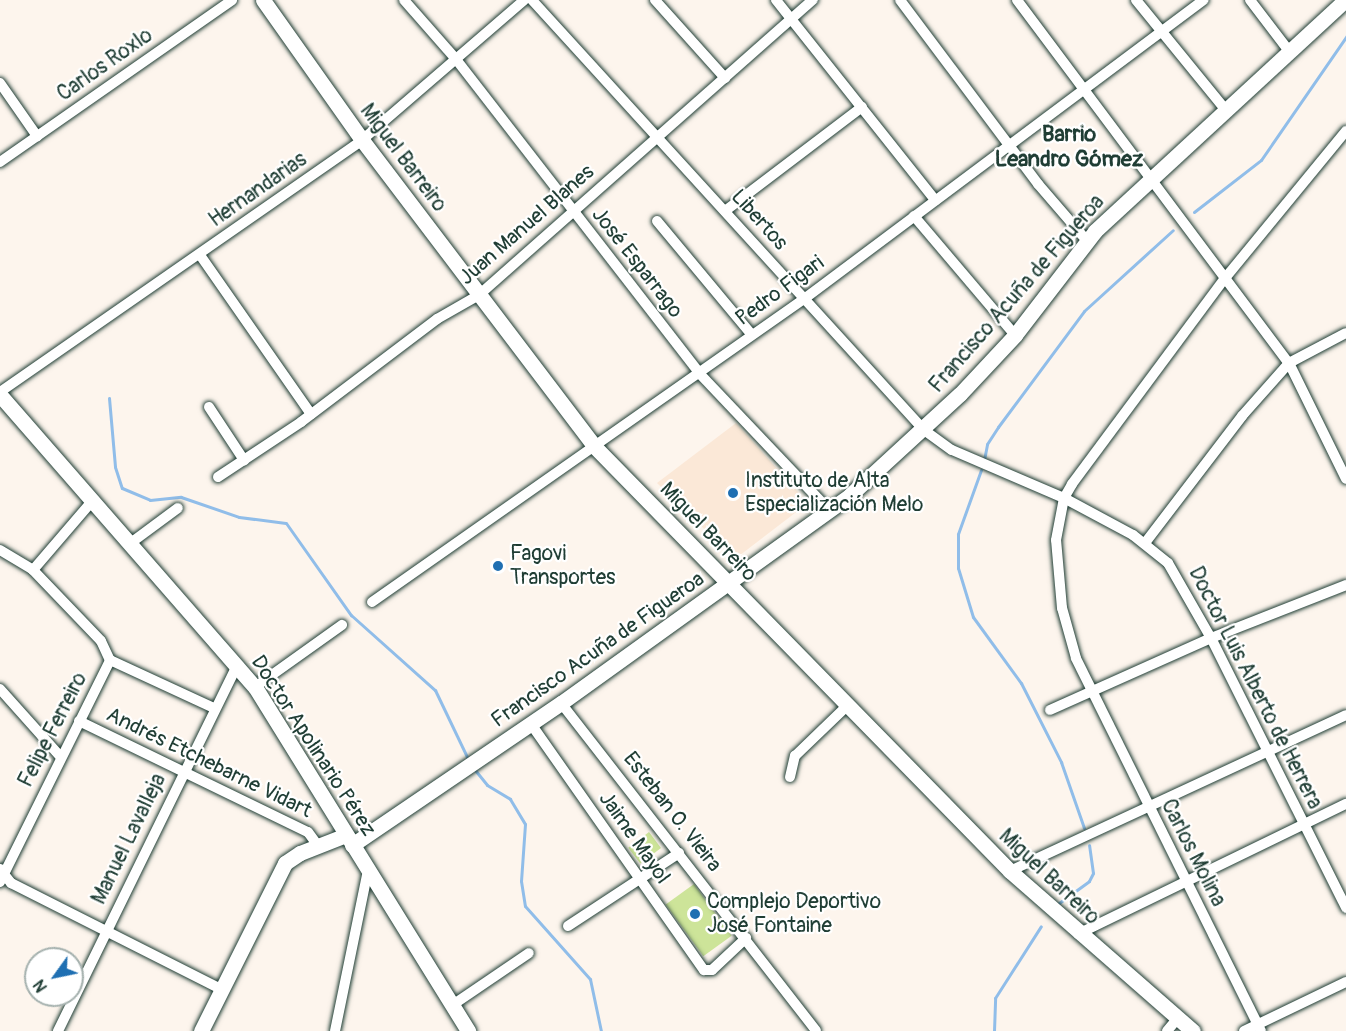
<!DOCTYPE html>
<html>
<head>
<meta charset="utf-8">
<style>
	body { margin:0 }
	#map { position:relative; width:1346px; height:1031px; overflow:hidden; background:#fdf5ed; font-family:Pangolin,sans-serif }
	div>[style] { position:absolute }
	.built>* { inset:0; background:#fbe8d7 }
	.green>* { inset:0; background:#cde499; transform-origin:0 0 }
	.stream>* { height:3px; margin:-1.5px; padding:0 1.5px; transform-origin:1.5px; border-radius:1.5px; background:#90bde9 }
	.roads { filter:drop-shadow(0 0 2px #1f3d34) drop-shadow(0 0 2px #1f3d34) }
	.street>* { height:10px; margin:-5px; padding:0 5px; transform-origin:5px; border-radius:5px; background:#fff }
	.secondary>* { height:15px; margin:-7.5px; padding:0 7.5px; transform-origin:7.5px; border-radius:7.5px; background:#fff }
	.dots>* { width:16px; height:16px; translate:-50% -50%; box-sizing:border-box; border:3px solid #fff; border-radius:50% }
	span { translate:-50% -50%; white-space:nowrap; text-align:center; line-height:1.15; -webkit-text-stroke:4.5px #fff; paint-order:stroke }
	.street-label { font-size:21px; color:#1f3d34 }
	.poi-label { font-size:21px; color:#1f3d34 }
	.left { translate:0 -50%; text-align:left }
	.neighbourhood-label { font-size:22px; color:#1f3d34; font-weight:700 }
	.north { position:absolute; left:24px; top:947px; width:60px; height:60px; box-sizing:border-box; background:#fff; border:2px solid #a5b1ae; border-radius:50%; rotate:237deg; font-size:16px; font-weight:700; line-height:24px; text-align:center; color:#1f3d34 }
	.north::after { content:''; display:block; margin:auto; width:21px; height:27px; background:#1f6fb2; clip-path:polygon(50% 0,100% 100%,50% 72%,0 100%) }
</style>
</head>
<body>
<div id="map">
	<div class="built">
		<i style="clip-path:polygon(736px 423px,808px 503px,735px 559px,657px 483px)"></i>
	</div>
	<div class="green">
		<i style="left:649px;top:832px;width:20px;height:26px;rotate:53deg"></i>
		<i style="left:694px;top:884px;width:64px;height:35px;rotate:54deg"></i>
	</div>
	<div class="stream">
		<i style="left:1194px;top:212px;width:85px;rotate:-37.8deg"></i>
		<i style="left:1261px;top:160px;width:150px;rotate:-55.4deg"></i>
		<i style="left:109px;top:398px;width:69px;rotate:85deg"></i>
		<i style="left:115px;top:467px;width:22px;rotate:72deg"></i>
		<i style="left:122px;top:488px;width:30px;rotate:23deg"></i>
		<i style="left:150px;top:500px;width:31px;rotate:-6deg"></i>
		<i style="left:181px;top:497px;width:61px;rotate:19deg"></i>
		<i style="left:239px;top:517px;width:47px;rotate:7.3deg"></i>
		<i style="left:286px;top:523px;width:113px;rotate:54.8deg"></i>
		<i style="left:351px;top:615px;width:113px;rotate:41.8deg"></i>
		<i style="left:435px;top:690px;width:76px;rotate:64.4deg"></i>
		<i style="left:984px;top:460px;width:16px;rotate:-79deg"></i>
		<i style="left:987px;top:444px;width:20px;rotate:-57deg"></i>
		<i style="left:998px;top:427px;width:144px;rotate:-53.4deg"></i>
		<i style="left:1084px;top:311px;width:120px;rotate:-42.3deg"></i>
		<i style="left:981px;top:470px;width:68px;rotate:109.8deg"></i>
		<i style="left:958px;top:534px;width:34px;rotate:90deg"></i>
		<i style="left:958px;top:568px;width:51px;rotate:73deg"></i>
		<i style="left:973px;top:617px;width:82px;rotate:54deg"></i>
		<i style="left:1021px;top:683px;width:89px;rotate:63.1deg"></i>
		<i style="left:1061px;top:762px;width:70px;rotate:70.8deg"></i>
		<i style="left:475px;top:770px;width:19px;rotate:51deg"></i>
		<i style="left:487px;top:785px;width:27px;rotate:31deg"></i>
		<i style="left:510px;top:799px;width:29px;rotate:59deg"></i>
		<i style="left:525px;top:824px;width:57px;rotate:94deg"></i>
		<i style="left:521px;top:881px;width:25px;rotate:81deg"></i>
		<i style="left:525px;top:906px;width:98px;rotate:48.3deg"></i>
		<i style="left:590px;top:979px;width:53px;rotate:78.1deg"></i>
		<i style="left:1059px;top:903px;width:37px;rotate:-36deg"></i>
		<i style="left:1089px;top:881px;width:9px;rotate:-63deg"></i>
		<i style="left:1093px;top:873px;width:28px;rotate:-98deg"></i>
		<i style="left:994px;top:1031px;width:33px;rotate:-88deg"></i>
		<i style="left:995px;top:998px;width:85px;rotate:-57.4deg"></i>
	</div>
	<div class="roads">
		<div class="street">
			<i style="left:404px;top:0;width:77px;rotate:48.7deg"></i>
			<i style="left:455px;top:58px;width:398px;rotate:52.2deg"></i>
			<i style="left:699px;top:373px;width:190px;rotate:46.5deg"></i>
			<i style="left:532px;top:0;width:582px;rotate:47.65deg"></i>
			<i style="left:924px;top:430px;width:34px;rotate:36deg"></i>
			<i style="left:952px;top:450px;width:122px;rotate:23.2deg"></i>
			<i style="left:1064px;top:498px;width:78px;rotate:28.2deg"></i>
			<i style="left:1133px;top:535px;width:45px;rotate:38.7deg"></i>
			<i style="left:1168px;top:563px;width:86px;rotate:60.2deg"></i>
			<i style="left:1211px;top:638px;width:302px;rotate:63.4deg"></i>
			<i style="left:655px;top:0;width:105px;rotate:48.1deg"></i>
			<i style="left:776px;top:0;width:256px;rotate:51.5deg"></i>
			<i style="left:900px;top:0;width:230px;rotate:53.1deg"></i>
			<i style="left:1038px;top:184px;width:75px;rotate:49.3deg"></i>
			<i style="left:1017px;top:0;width:454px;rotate:53.2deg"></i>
			<i style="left:1289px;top:363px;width:129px;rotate:63.8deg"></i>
			<i style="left:1136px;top:0;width:141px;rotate:50.8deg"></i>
			<i style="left:1250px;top:0;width:64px;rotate:52.6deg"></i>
			<i style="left:0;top:83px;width:65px;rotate:55.1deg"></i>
			<i style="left:0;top:162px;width:283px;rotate:-34.9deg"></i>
			<i style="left:725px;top:211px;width:172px;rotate:-37.2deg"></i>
			<i style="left:914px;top:216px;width:156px;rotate:49.7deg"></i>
			<i style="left:657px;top:221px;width:148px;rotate:50.2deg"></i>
			<i style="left:200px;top:255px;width:194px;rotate:55.1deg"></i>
			<i style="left:0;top:392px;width:441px;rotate:-34.8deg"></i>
			<i style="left:362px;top:140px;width:214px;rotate:-40.8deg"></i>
			<i style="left:209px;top:407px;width:64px;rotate:56.6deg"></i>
			<i style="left:218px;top:477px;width:100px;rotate:-33.5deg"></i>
			<i style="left:301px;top:422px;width:171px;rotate:-37.1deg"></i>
			<i style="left:437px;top:319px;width:48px;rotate:-29.7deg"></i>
			<i style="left:479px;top:295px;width:446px;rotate:-41.5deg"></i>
			<i style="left:132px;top:542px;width:57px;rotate:-36.5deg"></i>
			<i style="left:1145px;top:543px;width:160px;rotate:-52.6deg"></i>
			<i style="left:1242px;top:416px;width:71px;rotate:-48.4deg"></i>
			<i style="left:1289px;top:363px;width:64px;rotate:-27.8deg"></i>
			<i style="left:0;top:550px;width:39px;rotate:31deg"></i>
			<i style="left:33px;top:570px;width:98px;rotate:46.2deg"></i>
			<i style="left:101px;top:641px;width:21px;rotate:65deg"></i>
			<i style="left:33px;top:570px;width:92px;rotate:-49.4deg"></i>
			<i style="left:372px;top:602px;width:528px;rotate:-35.05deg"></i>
			<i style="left:804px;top:299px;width:499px;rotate:-36.8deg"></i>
			<i style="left:110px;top:660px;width:115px;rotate:24.8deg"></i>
			<i style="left:255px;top:687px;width:107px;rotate:-35.5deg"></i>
			<i style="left:0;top:689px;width:90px;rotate:48.2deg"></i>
			<i style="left:561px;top:703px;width:415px;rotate:52.1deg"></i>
			<i style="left:1050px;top:710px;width:176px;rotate:-24.1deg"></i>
			<i style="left:1211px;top:638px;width:145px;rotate:-21.4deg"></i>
			<i style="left:79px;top:721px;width:254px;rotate:25.9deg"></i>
			<i style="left:308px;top:832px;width:17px;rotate:54deg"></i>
			<i style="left:531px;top:724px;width:301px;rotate:54.9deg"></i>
			<i style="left:704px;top:970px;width:8px"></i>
			<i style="left:712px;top:970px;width:47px;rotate:-43.3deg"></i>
			<i style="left:790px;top:777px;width:22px;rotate:-77deg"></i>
			<i style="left:795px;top:756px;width:74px;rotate:-43.9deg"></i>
			<i style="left:0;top:869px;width:18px;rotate:52deg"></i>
			<i style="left:11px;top:883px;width:235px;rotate:26.8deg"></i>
			<i style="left:1010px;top:871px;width:370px;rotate:-24.9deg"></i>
			<i style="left:0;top:882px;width:248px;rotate:-63.6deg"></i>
			<i style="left:568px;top:926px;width:133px;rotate:-33.3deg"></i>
			<i style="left:1078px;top:934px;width:298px;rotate:-25.9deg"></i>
			<i style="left:451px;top:1006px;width:94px;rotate:-34.2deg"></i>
			<i style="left:58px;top:1031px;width:407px;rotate:-63.9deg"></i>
			<i style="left:335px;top:1031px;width:164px;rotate:-78.4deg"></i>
			<i style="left:1167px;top:1031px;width:17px;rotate:-50deg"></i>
			<i style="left:1244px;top:1031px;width:113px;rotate:-25.7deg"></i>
			<i style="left:1261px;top:1031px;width:416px;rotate:-116.4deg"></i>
			<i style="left:1076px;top:658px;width:52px;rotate:-105.6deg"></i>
			<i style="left:1062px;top:608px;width:68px;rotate:-95deg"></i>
			<i style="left:1056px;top:540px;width:43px;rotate:-79.2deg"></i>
			<i style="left:1064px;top:498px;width:16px;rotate:-60deg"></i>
			<i style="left:1072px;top:484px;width:258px;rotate:-53.4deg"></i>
			<i style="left:1226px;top:277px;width:189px;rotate:-50.6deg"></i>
		</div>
		<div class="secondary">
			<i style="left:263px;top:0;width:171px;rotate:54.7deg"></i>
			<i style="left:362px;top:140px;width:384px;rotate:52.8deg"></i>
			<i style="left:594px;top:446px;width:595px;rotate:45.61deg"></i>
			<i style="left:1010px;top:871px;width:243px;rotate:41.2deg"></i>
			<i style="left:0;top:395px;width:388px;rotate:48.9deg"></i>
			<i style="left:255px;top:687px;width:405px;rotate:58.2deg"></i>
			<i style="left:352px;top:845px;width:253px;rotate:-34.2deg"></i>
			<i style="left:561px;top:703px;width:356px;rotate:-35.7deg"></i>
			<i style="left:850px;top:495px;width:149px;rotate:-42.6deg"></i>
			<i style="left:960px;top:394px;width:81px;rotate:-47deg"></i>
			<i style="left:1015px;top:335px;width:131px;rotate:-52.4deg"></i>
			<i style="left:1095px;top:231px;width:340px;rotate:-42.7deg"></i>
			<i style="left:201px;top:1031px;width:188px;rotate:-63.4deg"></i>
			<i style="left:285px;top:863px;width:18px;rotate:-34deg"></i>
			<i style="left:300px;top:853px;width:49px;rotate:-21.4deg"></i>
		</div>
	</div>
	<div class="dots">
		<i style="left:733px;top:493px;background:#1f6fb2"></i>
		<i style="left:498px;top:566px;background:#1f6fb2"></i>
		<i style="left:695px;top:914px;background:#1f6fb2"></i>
	</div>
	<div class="street-label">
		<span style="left:105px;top:65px;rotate:-35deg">Carlos Roxlo</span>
		<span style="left:403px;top:158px;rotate:53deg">Miguel Barreiro</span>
		<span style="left:258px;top:190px;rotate:-35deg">Hernandarias</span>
		<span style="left:759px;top:220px;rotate:48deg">Libertos</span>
		<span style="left:527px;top:225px;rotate:-41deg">Juan Manuel Blanes</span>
		<span style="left:637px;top:263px;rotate:52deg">José Esparrago</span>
		<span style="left:780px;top:291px;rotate:-36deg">Pedro Figari</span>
		<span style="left:1017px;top:294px;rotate:-49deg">Francisco Acuña de Figueroa</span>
		<span style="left:708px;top:532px;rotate:46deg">Miguel Barreiro</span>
		<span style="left:598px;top:650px;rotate:-35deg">Francisco Acuña de Figueroa</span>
		<span style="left:1255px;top:688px;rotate:63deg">Doctor Luis Alberto de Herrera</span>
		<span style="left:53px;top:730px;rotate:-63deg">Felipe Ferreiro</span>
		<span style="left:313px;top:746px;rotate:57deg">Doctor Apolinario Pérez</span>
		<span style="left:209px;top:763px;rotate:26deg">Andrés Etchebarne Vidart</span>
		<span style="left:672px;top:812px;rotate:52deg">Esteban O. Vieira</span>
		<span style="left:634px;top:838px;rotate:55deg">Jaime Mayol</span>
		<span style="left:129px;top:839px;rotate:-64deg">Manuel Lavalleja</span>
		<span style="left:1193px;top:853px;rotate:63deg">Carlos Molina</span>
		<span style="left:1049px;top:877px;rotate:43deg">Miguel Barreiro</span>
	</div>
	<div class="poi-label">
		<span class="left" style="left:745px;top:493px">Instituto de Alta<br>Especialización Melo</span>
		<span class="left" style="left:510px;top:566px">Fagovi<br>Transportes</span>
		<span class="left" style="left:707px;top:914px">Complejo Deportivo<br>José Fontaine</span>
	</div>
	<div class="neighbourhood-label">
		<span style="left:1069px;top:147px">Barrio<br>Leandro Gómez</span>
	</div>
	<div class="north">N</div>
</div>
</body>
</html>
